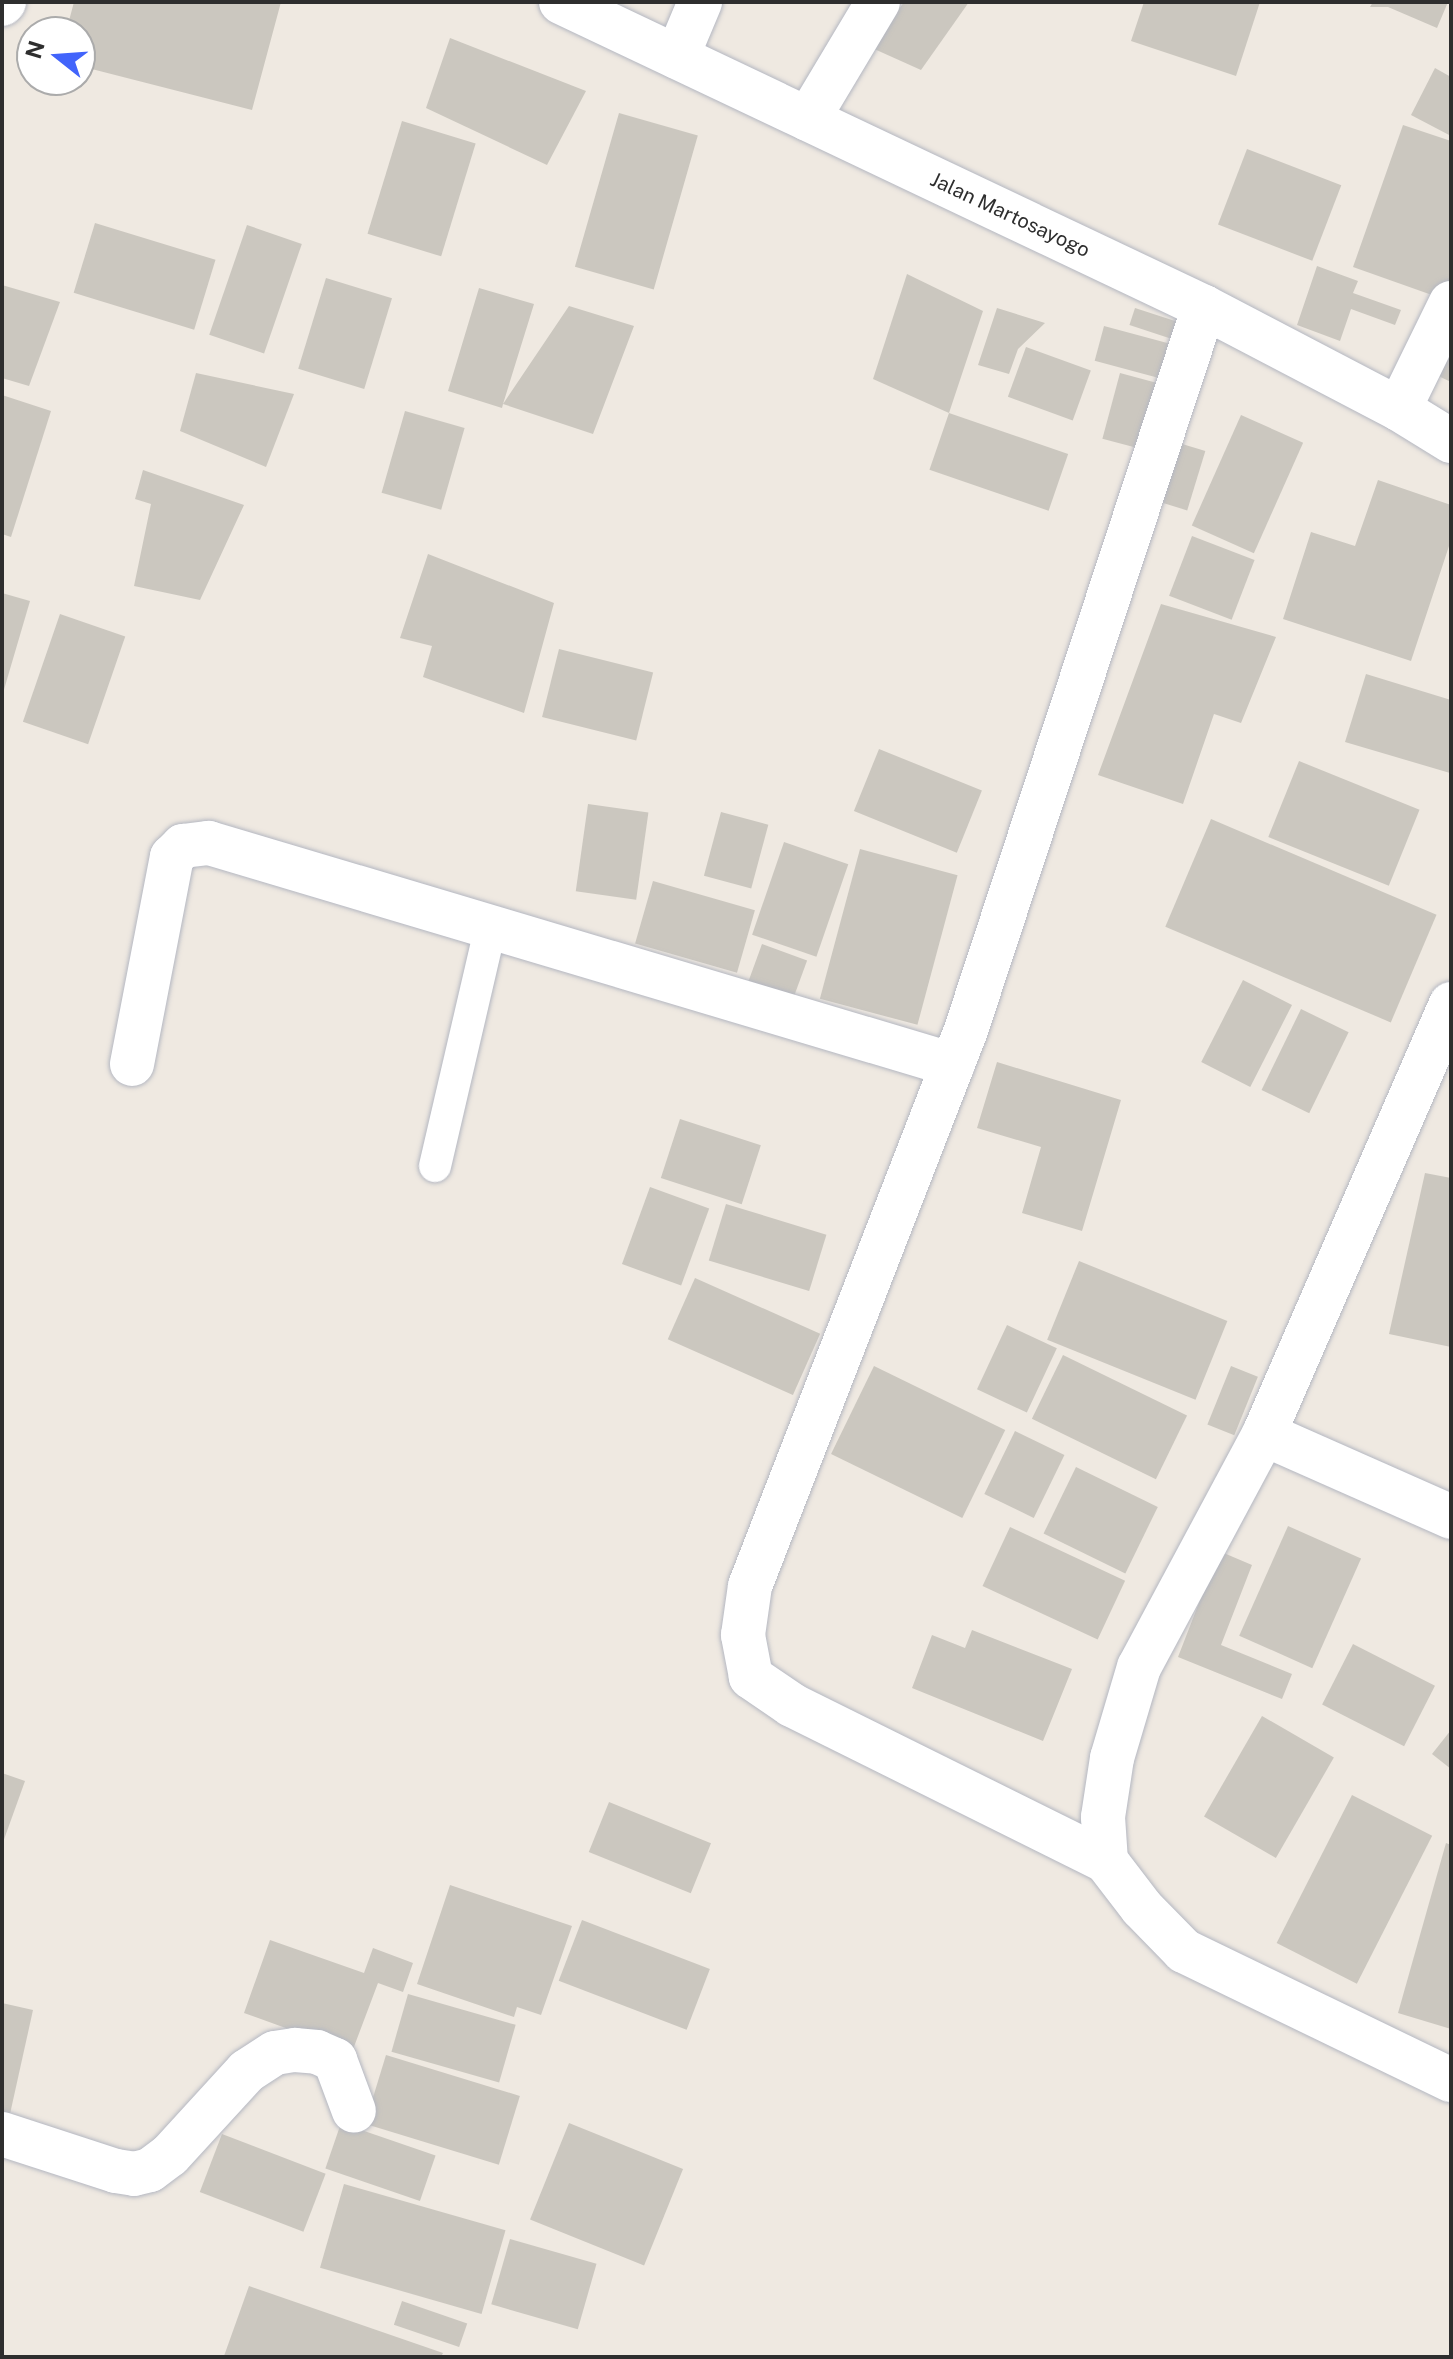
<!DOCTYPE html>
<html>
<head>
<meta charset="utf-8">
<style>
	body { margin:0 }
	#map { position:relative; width:1453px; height:2359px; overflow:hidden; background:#efe9e1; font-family:"Public Sans",sans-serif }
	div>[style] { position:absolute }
	.building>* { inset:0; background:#cbc7bf; transform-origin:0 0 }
	.roads { filter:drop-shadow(0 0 2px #b4b7c1) drop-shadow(0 0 2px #b4b7c1) }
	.service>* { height:32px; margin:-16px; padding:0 16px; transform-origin:16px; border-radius:16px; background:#fff }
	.minor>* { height:44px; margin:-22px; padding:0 22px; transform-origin:22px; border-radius:22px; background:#fff }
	span { translate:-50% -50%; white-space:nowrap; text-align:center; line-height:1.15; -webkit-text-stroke:6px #fff; paint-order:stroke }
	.street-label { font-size:20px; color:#2e2e2e }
	.frame { position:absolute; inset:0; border:4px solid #2e2e2e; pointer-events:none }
	.north { position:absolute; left:16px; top:16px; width:80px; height:80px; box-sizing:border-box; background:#fff; border:2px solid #ababab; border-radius:50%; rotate:287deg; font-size:22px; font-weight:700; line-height:32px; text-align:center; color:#2e2e2e }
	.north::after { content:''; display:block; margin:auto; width:28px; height:36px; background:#4264fb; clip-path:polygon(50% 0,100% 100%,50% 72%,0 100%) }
</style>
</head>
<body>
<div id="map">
	<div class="building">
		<i style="clip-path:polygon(74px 2px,281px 2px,252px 110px,80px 66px,80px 32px,66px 32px)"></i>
		<i style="clip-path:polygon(904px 2px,969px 2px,921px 70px,872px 48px)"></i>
		<i style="clip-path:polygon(1144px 2px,1260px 2px,1236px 76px,1131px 41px)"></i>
		<i style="clip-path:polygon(1373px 2px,1448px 2px,1437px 28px,1388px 7px,1370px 7px)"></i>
		<i style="clip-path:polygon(450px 38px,586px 91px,547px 165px,426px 108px)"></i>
		<i style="clip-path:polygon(1435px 68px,1451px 77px,1451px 136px,1411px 115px)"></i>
		<i style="left:619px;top:113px;width:82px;height:160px;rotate:16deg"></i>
		<i style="left:402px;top:121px;width:77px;height:118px;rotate:17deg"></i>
		<i style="clip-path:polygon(1403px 125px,1451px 141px,1451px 287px,1446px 300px,1353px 267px)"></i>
		<i style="left:1247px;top:149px;width:101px;height:81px;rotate:21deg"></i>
		<i style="left:95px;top:223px;width:126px;height:73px;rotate:17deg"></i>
		<i style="left:247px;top:225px;width:58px;height:116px;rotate:19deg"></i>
		<i style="clip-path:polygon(1317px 266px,1358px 281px,1353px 293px,1401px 310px,1395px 325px,1351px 309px,1340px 341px,1297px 325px)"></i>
		<i style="clip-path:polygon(907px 274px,983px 311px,949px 413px,873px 379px)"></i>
		<i style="left:326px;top:278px;width:69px;height:95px;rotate:17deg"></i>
		<i style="clip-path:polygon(2px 285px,60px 302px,29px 386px,2px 378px)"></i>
		<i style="clip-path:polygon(479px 288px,534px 304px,503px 404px,569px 306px,634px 326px,593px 434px,503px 404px,502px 408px,448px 391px)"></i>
		<i style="clip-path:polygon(997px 308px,1045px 323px,1018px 349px,1009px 374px,978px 365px)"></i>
		<i style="left:1135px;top:308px;width:51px;height:18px;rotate:18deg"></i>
		<i style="left:1104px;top:326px;width:77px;height:36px;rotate:15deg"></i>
		<i style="clip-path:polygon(1451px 346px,1451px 382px,1434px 374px)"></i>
		<i style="left:1026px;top:347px;width:69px;height:53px;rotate:20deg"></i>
		<i style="clip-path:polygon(196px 373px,294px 394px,266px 467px,180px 431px)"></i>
		<i style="left:1120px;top:373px;width:48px;height:68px;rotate:15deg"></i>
		<i style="clip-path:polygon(2px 395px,51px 411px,11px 537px,2px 534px)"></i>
		<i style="left:405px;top:411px;width:62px;height:85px;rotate:16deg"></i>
		<i style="left:949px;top:413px;width:126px;height:60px;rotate:19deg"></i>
		<i style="left:1241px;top:415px;width:68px;height:121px;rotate:24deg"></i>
		<i style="left:1169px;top:440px;width:38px;height:62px;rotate:17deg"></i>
		<i style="clip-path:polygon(143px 470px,244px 505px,200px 600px,134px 586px,151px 504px,135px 499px)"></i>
		<i style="clip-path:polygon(1378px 480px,1451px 505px,1451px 540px,1411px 661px,1283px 619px,1311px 532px,1355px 546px)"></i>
		<i style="left:1192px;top:536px;width:67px;height:64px;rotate:21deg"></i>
		<i style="clip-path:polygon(428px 554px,554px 603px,524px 713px,423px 677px,432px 646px,400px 638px)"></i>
		<i style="clip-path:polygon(2px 593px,30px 601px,3px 693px,2px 693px)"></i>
		<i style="clip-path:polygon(1161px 604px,1276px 637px,1241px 723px,1214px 714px,1183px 804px,1098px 775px)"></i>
		<i style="left:60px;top:614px;width:69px;height:114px;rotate:19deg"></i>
		<i style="left:559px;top:649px;width:97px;height:70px;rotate:14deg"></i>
		<i style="clip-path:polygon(1366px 674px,1451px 700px,1450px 773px,1345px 742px)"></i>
		<i style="left:879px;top:749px;width:111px;height:67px;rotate:22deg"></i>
		<i style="left:1299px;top:761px;width:130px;height:82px;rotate:22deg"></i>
		<i style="left:588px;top:804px;width:61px;height:88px;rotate:8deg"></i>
		<i style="left:721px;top:812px;width:49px;height:66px;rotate:15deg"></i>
		<i style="left:1211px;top:819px;width:245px;height:117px;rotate:23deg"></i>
		<i style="left:784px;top:842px;width:68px;height:98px;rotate:19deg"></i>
		<i style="left:860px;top:849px;width:101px;height:155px;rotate:15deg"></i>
		<i style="left:653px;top:881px;width:106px;height:65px;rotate:16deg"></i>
		<i style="left:762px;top:944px;width:48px;height:51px;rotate:20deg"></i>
		<i style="left:1243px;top:980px;width:55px;height:92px;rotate:27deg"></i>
		<i style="left:1301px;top:1009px;width:53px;height:90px;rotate:26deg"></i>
		<i style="clip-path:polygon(997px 1062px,1121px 1100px,1082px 1231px,1022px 1213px,1041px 1147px,977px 1128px)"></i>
		<i style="left:680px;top:1119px;width:85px;height:62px;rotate:18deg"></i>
		<i style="clip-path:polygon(1425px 1173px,1451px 1178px,1451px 1347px,1389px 1334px)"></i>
		<i style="left:650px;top:1187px;width:63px;height:82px;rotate:20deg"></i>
		<i style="left:726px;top:1204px;width:105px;height:59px;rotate:17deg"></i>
		<i style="left:1079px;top:1261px;width:160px;height:85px;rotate:22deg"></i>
		<i style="left:695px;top:1278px;width:137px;height:67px;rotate:24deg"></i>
		<i style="left:1007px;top:1325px;width:55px;height:71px;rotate:25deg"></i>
		<i style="left:1063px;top:1355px;width:138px;height:71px;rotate:26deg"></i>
		<i style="left:874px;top:1366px;width:146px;height:98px;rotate:26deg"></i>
		<i style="left:1231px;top:1366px;width:29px;height:63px;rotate:22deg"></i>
		<i style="left:1015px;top:1431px;width:55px;height:70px;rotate:26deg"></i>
		<i style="left:1076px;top:1467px;width:91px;height:74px;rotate:26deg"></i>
		<i style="left:1288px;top:1526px;width:80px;height:120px;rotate:24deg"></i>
		<i style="left:1010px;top:1527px;width:127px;height:65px;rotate:25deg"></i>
		<i style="clip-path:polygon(1219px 1551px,1252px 1565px,1221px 1645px,1292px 1674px,1282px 1699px,1178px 1657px)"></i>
		<i style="clip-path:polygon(972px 1630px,1072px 1669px,1043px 1741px,912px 1688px,932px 1635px,965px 1648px)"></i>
		<i style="left:1353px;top:1644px;width:92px;height:68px;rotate:27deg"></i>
		<i style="left:1262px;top:1716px;width:83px;height:116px;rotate:30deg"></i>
		<i style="clip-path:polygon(1451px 1730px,1451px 1769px,1432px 1754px)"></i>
		<i style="clip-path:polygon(2px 1773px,25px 1781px,2px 1845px)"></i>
		<i style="left:1352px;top:1795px;width:90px;height:166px;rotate:27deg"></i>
		<i style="left:609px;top:1802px;width:110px;height:54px;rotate:22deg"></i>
		<i style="clip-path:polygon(1446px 1843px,1451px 1845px,1451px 2029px,1398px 2013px)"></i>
		<i style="clip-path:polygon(450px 1885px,572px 1926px,541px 2015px,517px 2007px,514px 2017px,417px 1984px)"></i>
		<i style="left:582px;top:1920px;width:137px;height:65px;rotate:21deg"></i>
		<i style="clip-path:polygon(270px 1940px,364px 1973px,373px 1948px,413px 1963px,403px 1992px,378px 1983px,352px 2052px,244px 2013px)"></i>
		<i style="left:408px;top:1994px;width:112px;height:60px;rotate:16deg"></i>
		<i style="clip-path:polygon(2px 2003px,33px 2010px,10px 2114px,2px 2112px)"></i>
		<i style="left:386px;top:2055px;width:140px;height:72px;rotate:17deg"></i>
		<i style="left:341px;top:2123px;width:100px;height:48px;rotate:19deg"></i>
		<i style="left:569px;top:2123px;width:123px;height:104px;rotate:22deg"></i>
		<i style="left:222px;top:2134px;width:111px;height:62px;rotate:21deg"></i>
		<i style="left:344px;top:2184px;width:168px;height:87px;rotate:16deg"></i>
		<i style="left:510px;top:2239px;width:90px;height:68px;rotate:16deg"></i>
		<i style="clip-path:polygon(249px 2286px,443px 2353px,441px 2357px,224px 2356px)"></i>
		<i style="left:402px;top:2301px;width:69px;height:25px;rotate:19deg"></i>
	</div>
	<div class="roads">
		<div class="service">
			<i style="left:435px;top:1166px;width:246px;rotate:-76.9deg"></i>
		</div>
		<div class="minor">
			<i style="left:561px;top:2px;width:712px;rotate:25.38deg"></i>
			<i style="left:1204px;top:307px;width:220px;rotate:27.6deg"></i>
			<i style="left:1399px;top:409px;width:61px;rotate:31.6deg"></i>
			<i style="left:2px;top:4px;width:3px;rotate:-45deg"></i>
			<i style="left:677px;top:57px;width:60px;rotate:-67.3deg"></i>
			<i style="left:808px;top:119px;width:136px;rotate:-59.1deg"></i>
			<i style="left:1399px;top:409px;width:118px;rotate:-63.9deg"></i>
			<i style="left:1451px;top:1004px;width:469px;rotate:113.5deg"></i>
			<i style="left:1264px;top:1434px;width:264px;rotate:118.2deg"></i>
			<i style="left:1139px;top:1667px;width:95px;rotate:106.5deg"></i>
			<i style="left:1112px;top:1758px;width:60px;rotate:98.7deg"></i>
			<i style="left:1103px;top:1817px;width:44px;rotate:86.1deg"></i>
			<i style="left:1106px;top:1861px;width:59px;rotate:52.5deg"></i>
			<i style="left:1142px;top:1908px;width:60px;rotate:45.7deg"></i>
			<i style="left:1184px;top:1951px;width:297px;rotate:25.8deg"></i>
			<i style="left:132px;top:1064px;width:211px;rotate:-79.1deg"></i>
			<i style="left:172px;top:857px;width:16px;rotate:-45deg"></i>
			<i style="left:183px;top:846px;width:26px;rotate:-7deg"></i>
			<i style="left:209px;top:843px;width:776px;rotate:16.61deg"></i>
			<i style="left:1264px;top:1434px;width:205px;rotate:23.9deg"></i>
			<i style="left:1106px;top:1861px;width:351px;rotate:-153.6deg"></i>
			<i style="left:792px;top:1705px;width:50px;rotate:-145.7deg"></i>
			<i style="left:751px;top:1677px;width:43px;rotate:-100.8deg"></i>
			<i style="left:743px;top:1635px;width:49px;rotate:-81.9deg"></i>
			<i style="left:750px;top:1586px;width:596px;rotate:-68.77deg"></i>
			<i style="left:966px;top:1030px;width:761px;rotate:-71.78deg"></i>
			<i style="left:2px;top:2134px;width:120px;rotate:18deg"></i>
			<i style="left:116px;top:2171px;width:18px;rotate:9deg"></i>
			<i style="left:134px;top:2174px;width:16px;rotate:-14deg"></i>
			<i style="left:150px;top:2170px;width:25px;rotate:-37deg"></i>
			<i style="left:170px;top:2155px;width:114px;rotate:-47.5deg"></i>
			<i style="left:247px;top:2071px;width:33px;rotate:-33deg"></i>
			<i style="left:275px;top:2053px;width:20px;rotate:-9deg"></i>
			<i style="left:295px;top:2050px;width:22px;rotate:5deg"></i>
			<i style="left:317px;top:2052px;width:20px;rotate:24deg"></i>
			<i style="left:335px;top:2060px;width:54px;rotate:69.6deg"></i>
		</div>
	</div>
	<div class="street-label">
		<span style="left:1010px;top:215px;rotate:25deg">Jalan Martosayogo</span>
	</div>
	<div class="frame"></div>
	<div class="north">N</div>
</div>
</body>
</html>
